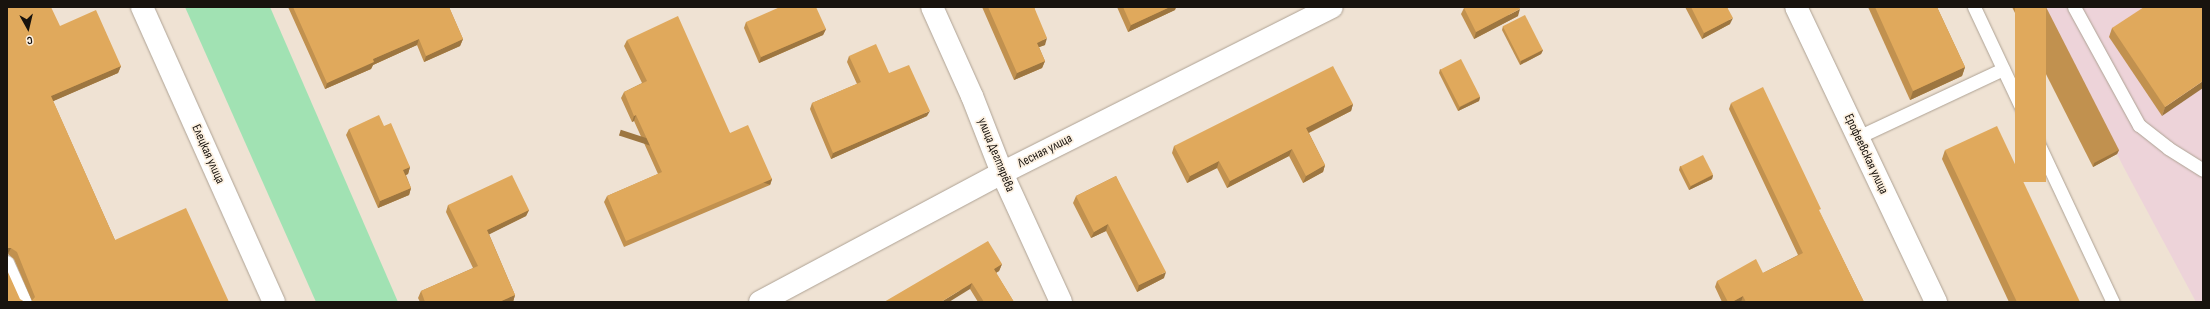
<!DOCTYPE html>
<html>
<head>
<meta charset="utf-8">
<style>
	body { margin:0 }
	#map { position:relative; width:2210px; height:309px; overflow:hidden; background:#efe2d3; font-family:"Sofia Sans Condensed",sans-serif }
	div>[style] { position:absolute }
	.education>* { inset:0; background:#edd3d9 }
	.green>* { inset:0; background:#a1e2b3 }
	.roads { filter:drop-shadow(0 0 1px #aea294) drop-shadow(0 0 1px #aea294) }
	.lane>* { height:13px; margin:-6.5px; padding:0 6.5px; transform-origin:6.5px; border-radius:6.5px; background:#fff }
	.street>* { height:22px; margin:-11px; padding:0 11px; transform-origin:11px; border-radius:11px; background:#fff }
	.secondary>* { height:22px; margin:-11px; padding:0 11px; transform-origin:11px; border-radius:11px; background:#fff }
	.wall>* { inset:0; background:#c1914f }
	.shaded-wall>* { inset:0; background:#9d7640; transform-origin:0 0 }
	.building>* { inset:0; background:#e0a95c; transform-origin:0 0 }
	span { translate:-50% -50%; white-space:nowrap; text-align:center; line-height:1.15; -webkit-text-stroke:3.5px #fcf0e0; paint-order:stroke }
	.street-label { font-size:13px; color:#18130e }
	.frame { position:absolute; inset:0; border:8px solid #18130e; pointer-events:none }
	.north { position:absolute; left:8px; top:8px; width:40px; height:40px; -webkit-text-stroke:3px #fcf0e0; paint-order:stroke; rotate:172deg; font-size:11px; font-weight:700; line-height:16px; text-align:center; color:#18130e }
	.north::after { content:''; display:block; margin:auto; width:14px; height:18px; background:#18130e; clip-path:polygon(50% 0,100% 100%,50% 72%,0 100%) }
</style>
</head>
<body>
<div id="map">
	<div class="education">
		<i style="clip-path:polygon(2043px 7px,2203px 7px,2203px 302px,2196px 302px,2123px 166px)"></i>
	</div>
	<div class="green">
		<i style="clip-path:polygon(185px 7px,270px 7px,398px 302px,316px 302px)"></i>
	</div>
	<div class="roads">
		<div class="lane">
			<i style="left:1974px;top:7px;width:326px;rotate:64.8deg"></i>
			<i style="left:2074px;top:7px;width:135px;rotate:61.2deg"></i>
			<i style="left:2139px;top:125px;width:37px;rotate:38deg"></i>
			<i style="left:2168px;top:148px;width:41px;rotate:32.2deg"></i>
			<i style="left:1858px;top:137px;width:160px;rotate:-25.1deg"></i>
			<i style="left:7px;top:262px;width:44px;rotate:65.8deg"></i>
		</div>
		<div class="street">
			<i style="left:932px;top:7px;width:98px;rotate:65.8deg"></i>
			<i style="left:972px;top:96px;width:83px;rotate:68.7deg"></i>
			<i style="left:1002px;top:173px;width:142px;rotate:65.4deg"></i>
			<i style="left:1796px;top:7px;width:327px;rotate:64.6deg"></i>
			<i style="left:760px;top:302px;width:274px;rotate:-28.1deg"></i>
			<i style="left:1002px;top:173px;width:369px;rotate:-26.7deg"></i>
		</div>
		<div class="secondary">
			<i style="left:142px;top:7px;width:323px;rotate:65.9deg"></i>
		</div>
	</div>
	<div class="wall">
		<i style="clip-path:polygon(288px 7px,449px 7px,463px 39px,460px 46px,424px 62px,417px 45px,373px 65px,371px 69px,325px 89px)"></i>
		<i style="clip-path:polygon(982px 7px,1034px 7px,1045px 45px,1039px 47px,1045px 61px,1042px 68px,1014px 80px)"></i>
		<i style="clip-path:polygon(1117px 7px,1176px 7px,1175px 10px,1128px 32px)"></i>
		<i style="clip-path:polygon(1685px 7px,1727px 7px,1730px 24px,1702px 39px)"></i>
		<i style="clip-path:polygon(1868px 7px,1937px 7px,1965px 67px,1962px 76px,1910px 100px)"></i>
		<i style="clip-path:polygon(2012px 7px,2046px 7px,2119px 150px,2117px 154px,2093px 167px)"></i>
		<i style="clip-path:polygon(2203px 7px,2162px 116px,2109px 37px,2112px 28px)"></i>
		<i style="clip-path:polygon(1464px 8px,1518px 16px,1474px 39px,1461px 14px)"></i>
		<i style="clip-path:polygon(746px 22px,826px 29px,823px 35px,759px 63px,744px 28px)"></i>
		<i style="clip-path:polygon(60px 26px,121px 66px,118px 73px,53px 101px,115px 240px,32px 301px,14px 259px,8px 254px)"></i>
		<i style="clip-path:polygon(1503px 26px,1543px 50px,1541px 54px,1520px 65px,1502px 30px)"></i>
		<i style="clip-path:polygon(627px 40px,730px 133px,772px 179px,770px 185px,624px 247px,604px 202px,607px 196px,658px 174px,634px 121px,632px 122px,621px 98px,624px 92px,642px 83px,624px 46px)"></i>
		<i style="clip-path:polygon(849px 56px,889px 73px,927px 116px,831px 159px,810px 109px,812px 103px,857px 84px,847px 62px)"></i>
		<i style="clip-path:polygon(1440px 69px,1480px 97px,1479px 101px,1458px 111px,1439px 73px)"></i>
		<i style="clip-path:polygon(1731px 103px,1820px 213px,1864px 302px,1722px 302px,1715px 287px,1717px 281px,1763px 273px,1798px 255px,1729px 109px)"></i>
		<i style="clip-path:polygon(1353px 104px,1351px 111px,1309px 133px,1325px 165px,1323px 172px,1303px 183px,1289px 156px,1227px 188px,1217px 168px,1187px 183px,1172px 153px,1174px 146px)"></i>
		<i style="clip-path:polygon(384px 126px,410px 167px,408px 174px,406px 175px,411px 188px,409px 195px,378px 208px,346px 135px,349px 129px)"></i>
		<i style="clip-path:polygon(1945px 150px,2080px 302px,2009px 302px,1942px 159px)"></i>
		<i style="clip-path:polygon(1680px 166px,1713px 175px,1712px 179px,1689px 190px,1679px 170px)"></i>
		<i style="clip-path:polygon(1116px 176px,1164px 278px,1137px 292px,1106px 231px,1091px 238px,1073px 203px,1076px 196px)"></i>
		<i style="clip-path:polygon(448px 205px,529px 210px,526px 216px,489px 234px,515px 295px,513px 302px,420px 302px,418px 298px,421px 291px,473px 268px,446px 212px)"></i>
		<i style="clip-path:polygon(1002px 264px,999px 271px,996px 273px,1014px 302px,978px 302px,970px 289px,884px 302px)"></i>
	</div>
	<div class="shaded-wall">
		<i style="clip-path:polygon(1170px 7px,1176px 7px,1175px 10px,1128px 32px,1131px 25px)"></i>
		<i style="clip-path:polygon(1520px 9px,1518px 16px,1474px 39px,1476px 32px)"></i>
		<i style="clip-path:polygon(1733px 18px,1730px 24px,1702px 39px,1704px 33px)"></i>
		<i style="clip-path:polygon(826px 29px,823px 35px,759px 63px,761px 57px)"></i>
		<i style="clip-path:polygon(1047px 38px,1045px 45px,1034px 49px,1037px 43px)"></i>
		<i style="clip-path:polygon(419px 39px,417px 45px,373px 65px,371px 69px,325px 89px,327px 83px,373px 59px)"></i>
		<i style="clip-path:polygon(463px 39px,460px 46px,424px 62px,426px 56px)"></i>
		<i style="clip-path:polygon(1543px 50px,1541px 54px,1520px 65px,1521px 61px)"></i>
		<i style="clip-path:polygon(1045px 61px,1042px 68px,1014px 80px,1017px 73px)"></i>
		<i style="clip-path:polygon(121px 66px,118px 73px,49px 103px,51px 96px)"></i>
		<i style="clip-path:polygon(1965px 67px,1962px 76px,1910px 100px,1913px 91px)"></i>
		<i style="clip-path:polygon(2203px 81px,2203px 88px,2162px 116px,2165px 107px)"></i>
		<i style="clip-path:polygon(1480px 97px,1479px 101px,1458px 111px,1460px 107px)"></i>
		<i style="clip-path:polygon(1353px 104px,1351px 111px,1304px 135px,1306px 128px)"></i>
		<i style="clip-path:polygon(930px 111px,927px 116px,831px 159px,833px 153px)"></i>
		<i style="clip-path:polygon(636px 115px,634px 121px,632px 122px,634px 116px)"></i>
		<i style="clip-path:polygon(1292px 149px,1289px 156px,1227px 188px,1230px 181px)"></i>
		<i style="clip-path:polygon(2119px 150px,2117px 154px,2093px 167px,2094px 163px)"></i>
		<i style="clip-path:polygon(1219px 161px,1217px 168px,1187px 183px,1190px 176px)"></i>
		<i style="clip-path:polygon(1325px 165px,1323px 172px,1303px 183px,1306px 176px)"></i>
		<i style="clip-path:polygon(410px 167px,408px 174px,401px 177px,403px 170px)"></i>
		<i style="clip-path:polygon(1713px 175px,1712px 179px,1689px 190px,1691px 186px)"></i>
		<i style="left:772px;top:179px;width:6px;height:159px;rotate:108deg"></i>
		<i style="clip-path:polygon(411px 188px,409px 195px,378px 208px,380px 201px)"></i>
		<i style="clip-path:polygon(529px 210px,526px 216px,484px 237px,487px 230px)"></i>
		<i style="clip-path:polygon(1108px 224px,1106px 231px,1091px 238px,1094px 232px)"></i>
		<i style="clip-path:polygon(7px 248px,11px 248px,8px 254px,7px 254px)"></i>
		<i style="clip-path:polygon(1002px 264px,999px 271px,992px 275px,994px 269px)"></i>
		<i style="clip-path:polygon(1166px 272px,1164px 278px,1137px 292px,1139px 285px)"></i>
		<i style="clip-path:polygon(972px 283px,970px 289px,949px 302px,941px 302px)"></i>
		<i style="clip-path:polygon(515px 295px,513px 302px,499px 302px)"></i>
		<i style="clip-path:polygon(1743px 296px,1741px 302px,1732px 302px)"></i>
	</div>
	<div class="building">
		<i style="clip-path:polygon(7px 7px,51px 7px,60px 26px,96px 10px,121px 66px,51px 96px,115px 240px,186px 208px,229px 302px,31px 302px,35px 297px,17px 252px,11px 248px,7px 248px)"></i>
		<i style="clip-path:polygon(293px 7px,449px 7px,463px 39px,426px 56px,419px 39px,373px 59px,374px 62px,327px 83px)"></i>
		<i style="clip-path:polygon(780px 7px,816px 7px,826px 29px,761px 57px,746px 22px)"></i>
		<i style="clip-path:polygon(988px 7px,1034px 7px,1047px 38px,1037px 43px,1045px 61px,1017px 73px)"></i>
		<i style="clip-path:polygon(1123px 7px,1170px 7px,1131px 25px)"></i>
		<i style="clip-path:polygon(1465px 7px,1519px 7px,1520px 9px,1476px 32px,1464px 8px)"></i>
		<i style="clip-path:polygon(1691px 7px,1727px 7px,1733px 18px,1704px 33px)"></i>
		<i style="clip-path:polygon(1875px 7px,1937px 7px,1965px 67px,1913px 91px)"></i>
		<i style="left:2015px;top:7px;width:31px;height:175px"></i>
		<i style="clip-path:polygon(2144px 7px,2203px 7px,2203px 81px,2165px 107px,2112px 28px)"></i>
		<i style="left:1525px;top:15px;width:39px;height:25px;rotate:63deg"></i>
		<i style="clip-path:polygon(678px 16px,730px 133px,748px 125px,772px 179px,626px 241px,607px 196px,662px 172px,636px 115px,634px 116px,624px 92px,647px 81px,627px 40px)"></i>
		<i style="clip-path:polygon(876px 44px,889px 73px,909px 65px,930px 111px,833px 153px,812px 103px,861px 82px,849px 56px)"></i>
		<i style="left:1461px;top:59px;width:42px;height:23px;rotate:63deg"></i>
		<i style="clip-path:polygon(1333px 66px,1353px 104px,1306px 128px,1325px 165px,1306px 176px,1292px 149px,1230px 181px,1219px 161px,1190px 176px,1174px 146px)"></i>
		<i style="clip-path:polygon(1763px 87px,1821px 209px,1819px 210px,1864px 302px,1746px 302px,1743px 296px,1732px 302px,1728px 302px,1717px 281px,1756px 259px,1763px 273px,1803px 253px,1731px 103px)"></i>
		<i style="clip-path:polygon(379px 115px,384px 126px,391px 123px,410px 167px,403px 170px,411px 188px,380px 201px,349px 129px)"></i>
		<i style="clip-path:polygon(1997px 126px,2080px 302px,2017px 302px,1945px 150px)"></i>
		<i style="left:1703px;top:155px;width:22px;height:25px;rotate:63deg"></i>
		<i style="clip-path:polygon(512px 175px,529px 210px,487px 230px,515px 295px,499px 302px,425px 302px,421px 291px,478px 266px,448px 205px)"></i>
		<i style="clip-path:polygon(1116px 176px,1166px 272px,1139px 285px,1108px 224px,1094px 232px,1076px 196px)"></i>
		<i style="clip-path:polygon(988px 241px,1002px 264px,994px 269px,1014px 302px,984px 302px,972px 283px,941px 302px,884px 302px)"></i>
		<i style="clip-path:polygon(7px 270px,20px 299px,25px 302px,7px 302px)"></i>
	</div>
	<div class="street-label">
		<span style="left:1045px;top:151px;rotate:-27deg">Лесная улица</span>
		<span style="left:208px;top:154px;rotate:66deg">Елецкая улица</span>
		<span style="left:1866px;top:154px;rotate:65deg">Ерофеевская улица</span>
		<span style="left:996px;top:155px;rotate:68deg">улица Дегтярёва</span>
	</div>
	<div class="frame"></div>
	<div class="north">С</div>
</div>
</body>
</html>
